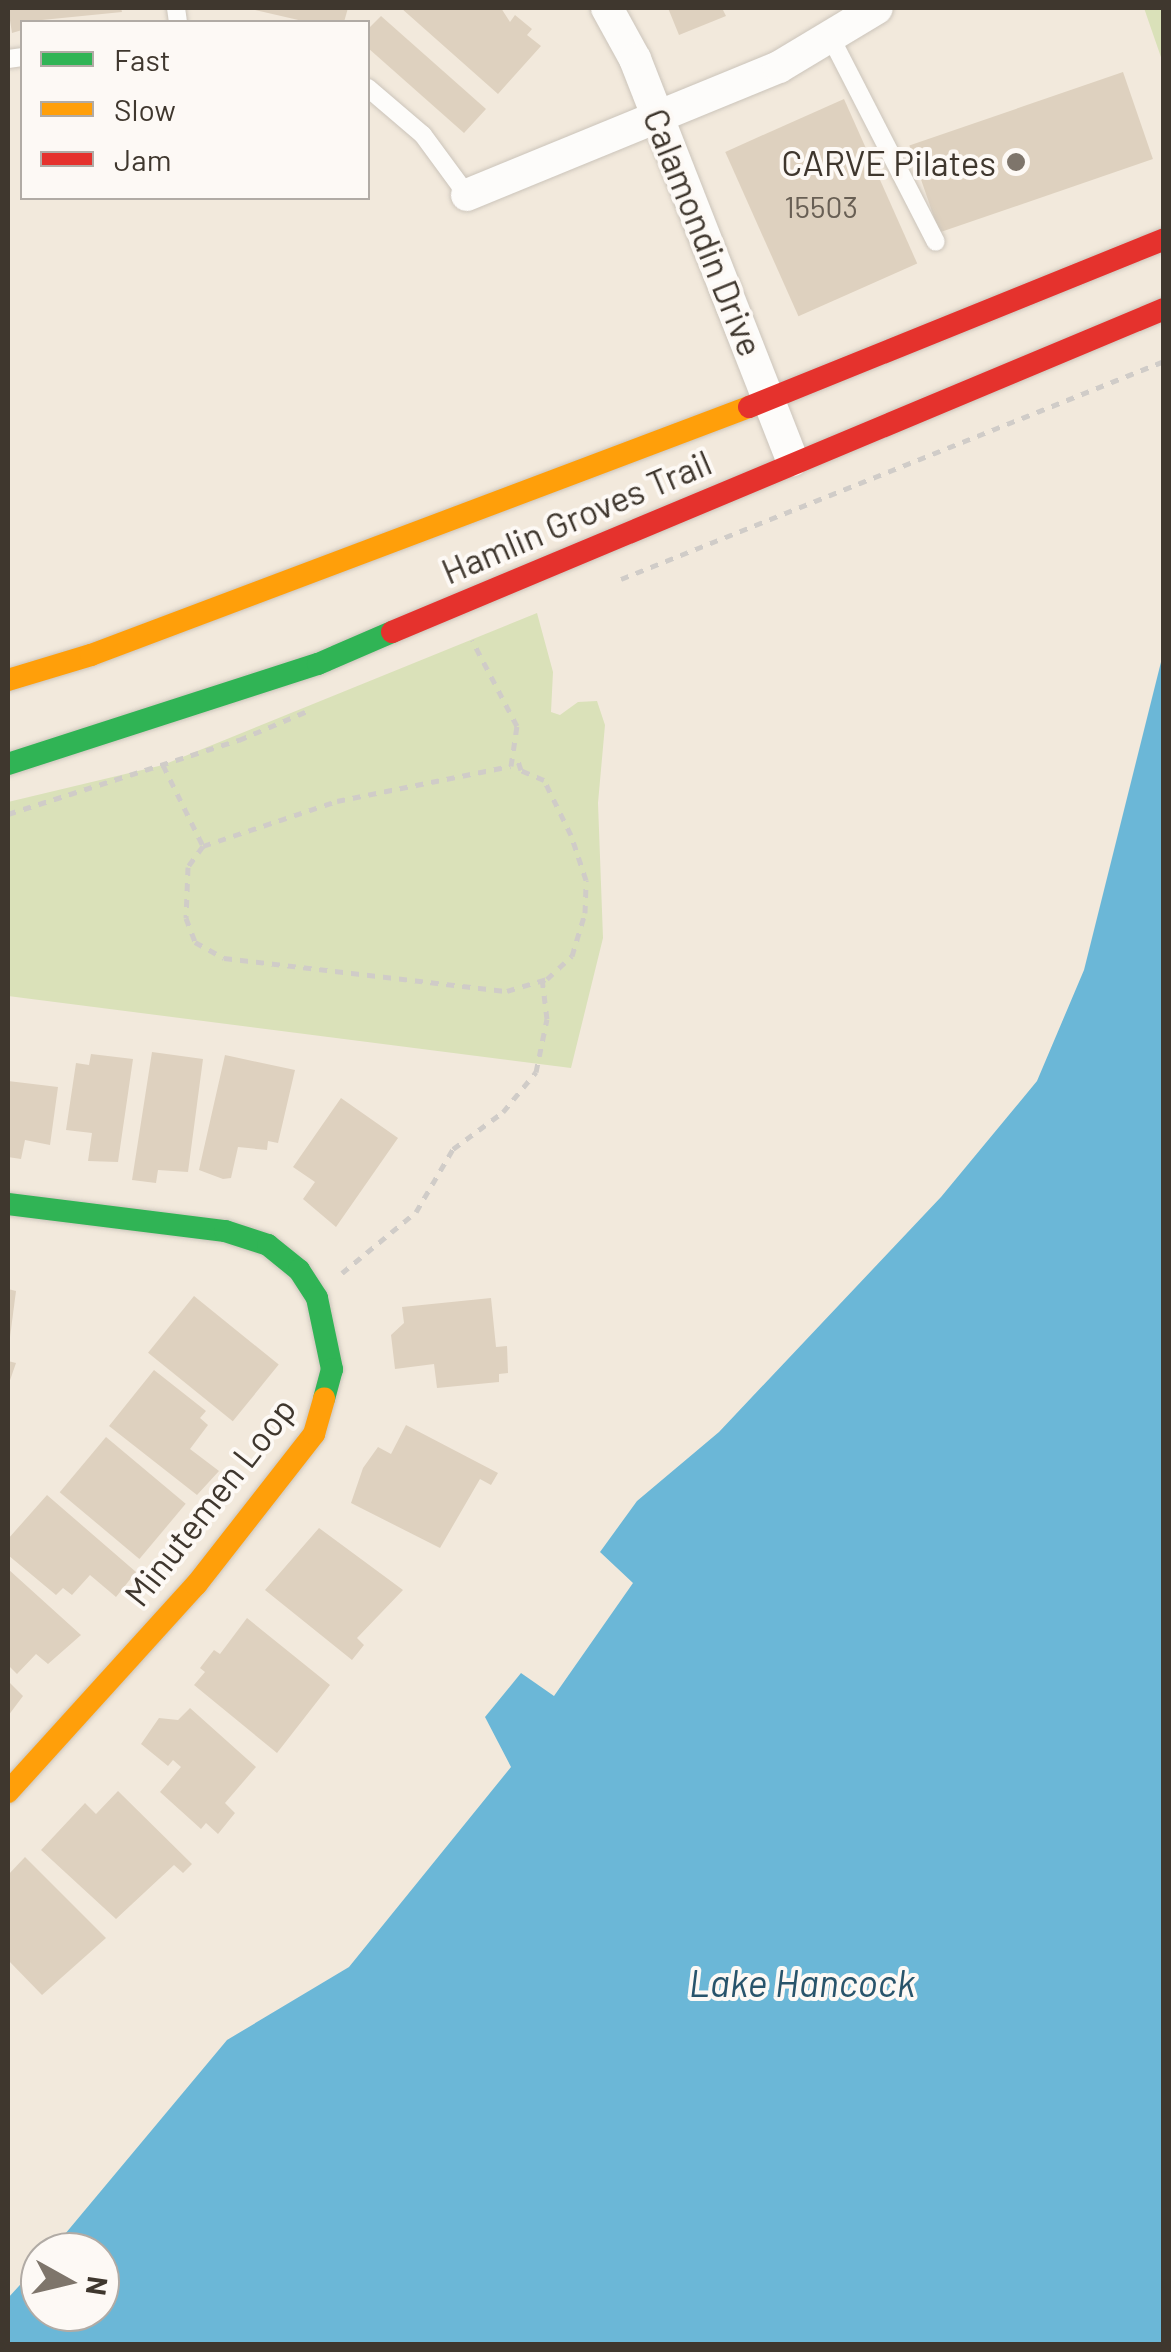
<!DOCTYPE html>
<html>
<head>
<meta charset="utf-8">
<style>
	body { margin:0 }
	#map { position:relative; width:1171px; height:2352px; overflow:hidden; background:#f2e9dc; font-family:Barlow,sans-serif }
	div>[style] { position:absolute }
	.green>* { inset:0; background:#dae1b9 }
	.water>* { inset:0; background:#6bb7d7 }
	.building>* { inset:0; background:#ded1bf; transform-origin:0 0 }
	.path>* { height:5px; margin-top:-2.5px; transform-origin:0; background:repeating-linear-gradient(90deg,#d0ccc8 0 8px,transparent 0 16px) }
	.roads { filter:drop-shadow(0 0 2px #cbc4ba) drop-shadow(0 0 2px #cbc4ba) }
	.lane>* { height:18px; margin:-9px; padding:0 9px; transform-origin:9px; border-radius:9px; background:#fdfcfa }
	.street>* { height:32px; margin:-16px; padding:0 16px; transform-origin:16px; border-radius:16px; background:#fdfcfa }
	.fast>* { height:22px; margin:-11px; padding:0 11px; transform-origin:11px; border-radius:11px; background:#30b455 }
	.slow>* { height:22px; margin:-11px; padding:0 11px; transform-origin:11px; border-radius:11px; background:#ff9f0a }
	.jam>* { height:22px; margin:-11px; padding:0 11px; transform-origin:11px; border-radius:11px; background:#e5322d }
	.dots>* { width:28px; height:28px; translate:-50% -50%; box-sizing:border-box; border:5px solid #fdf9f5; border-radius:50% }
	span { translate:-50% -50%; white-space:nowrap; text-align:center; line-height:1.15; -webkit-text-stroke:8px #fdf9f5; paint-order:stroke }
	.number-label { font-size:30px; color:#685f54 }
	.number-label span { -webkit-text-stroke-width:0 }
	.poi-label { font-size:35px; color:#3f372e }
	.right { translate:-100% -50%; text-align:right }
	.street-label { font-size:35px; color:#3f372e }
	.water-label { font-size:38px; color:#28546b; font-style:italic }
	.frame { position:absolute; inset:0; border:10px solid #3f372e; pointer-events:none }
	.legend { position:absolute; left:20px; top:20px; width:350px; height:180px; box-sizing:border-box; background:#fdf9f5; border:2px solid #b1aba5; margin:0; padding:12px 18px; list-style:none; font-size:30px; color:#3f372e }
	.legend li { display:flex; align-items:center; gap:20px; height:50px }
	.legend b { width:50px; border:2px solid #b1aba5 }
	.north { position:absolute; left:20px; top:2232px; width:100px; height:100px; box-sizing:border-box; background:#fdf9f5; border:2px solid #b1aba5; border-radius:50%; rotate:98deg; font-size:28px; font-weight:700; line-height:40px; text-align:center; color:#3f372e }
	.north::after { content:''; display:block; margin:auto; width:35px; height:45px; background:#7e756b; clip-path:polygon(50% 0,100% 100%,50% 72%,0 100%) }
</style>
</head>
<body>
<div id="map">
	<div class="green">
		<i style="clip-path:polygon(1144px 8px,1163px 8px,1163px 63px)"></i>
		<i style="clip-path:polygon(537px 613px,553px 672px,551px 712px,560px 715px,578px 702px,597px 701px,605px 725px,598px 803px,603px 938px,571px 1068px,8px 996px,8px 802px,163px 765px)"></i>
	</div>
	<div class="water">
		<i style="clip-path:polygon(1163px 654px,1163px 2344px,8px 2344px,8px 2298px,40px 2263px,40px 2312px,100px 2312px,100px 2252px,50px 2252px,227px 2040px,349px 1967px,511px 1767px,485px 1717px,521px 1673px,554px 1696px,633px 1583px,600px 1552px,637px 1501px,719px 1432px,941px 1197px,1037px 1081px,1084px 970px)"></i>
	</div>
	<div class="building">
		<i style="clip-path:polygon(8px 8px,121px 8px,122px 12px,22px 22px,22px 30px,12px 33px)"></i>
		<i style="clip-path:polygon(348px 8px,344px 22px,307px 22px,251px 9px)"></i>
		<i style="clip-path:polygon(401px 8px,501px 8px,510px 22px,515px 15px,532px 29px,527px 35px,541px 46px,498px 94px)"></i>
		<i style="clip-path:polygon(668px 8px,722px 8px,726px 16px,679px 35px)"></i>
		<i style="clip-path:polygon(381px 16px,486px 109px,464px 133px,368px 48px,368px 29px)"></i>
		<i style="left:1123px;top:72px;width:92px;height:226px;rotate:71deg"></i>
		<i style="left:844px;top:99px;width:180px;height:130px;rotate:66deg"></i>
		<i style="clip-path:polygon(152px 1052px,203px 1059px,188px 1172px,158px 1170px,156px 1183px,132px 1180px)"></i>
		<i style="clip-path:polygon(91px 1054px,133px 1059px,118px 1162px,88px 1161px,92px 1133px,66px 1130px,76px 1063px,89px 1065px)"></i>
		<i style="clip-path:polygon(225px 1055px,295px 1070px,278px 1143px,268px 1141px,267px 1150px,238px 1147px,231px 1178px,223px 1179px,199px 1170px)"></i>
		<i style="clip-path:polygon(8px 1081px,58px 1087px,50px 1145px,25px 1140px,21px 1159px,8px 1157px)"></i>
		<i style="clip-path:polygon(341px 1098px,398px 1138px,336px 1227px,303px 1199px,315px 1182px,293px 1167px)"></i>
		<i style="clip-path:polygon(8px 1289px,16px 1291px,10px 1337px,8px 1336px)"></i>
		<i style="left:194px;top:1296px;width:109px;height:73px;rotate:39deg"></i>
		<i style="clip-path:polygon(491px 1298px,496px 1347px,507px 1346px,508px 1373px,499px 1374px,499px 1382px,437px 1388px,434px 1364px,395px 1369px,391px 1335px,404px 1323px,402px 1307px)"></i>
		<i style="clip-path:polygon(8px 1361px,16px 1363px,8px 1386px)"></i>
		<i style="clip-path:polygon(154px 1370px,206px 1411px,200px 1418px,208px 1425px,190px 1449px,219px 1471px,197px 1495px,109px 1426px)"></i>
		<i style="clip-path:polygon(406px 1425px,498px 1473px,491px 1485px,480px 1479px,440px 1548px,351px 1503px,363px 1468px,378px 1447px,391px 1454px)"></i>
		<i style="left:106px;top:1437px;width:104px;height:72px;rotate:40deg"></i>
		<i style="clip-path:polygon(47px 1495px,136px 1572px,116px 1597px,90px 1575px,72px 1595px,63px 1588px,56px 1595px,8px 1555px,8px 1539px)"></i>
		<i style="clip-path:polygon(319px 1528px,403px 1590px,357px 1638px,364px 1645px,352px 1660px,265px 1590px)"></i>
		<i style="clip-path:polygon(8px 1569px,81px 1635px,48px 1664px,36px 1654px,17px 1674px,8px 1665px)"></i>
		<i style="clip-path:polygon(247px 1618px,330px 1685px,277px 1753px,194px 1685px,205px 1672px,200px 1668px,214px 1650px,220px 1654px)"></i>
		<i style="clip-path:polygon(8px 1681px,23px 1696px,8px 1716px)"></i>
		<i style="clip-path:polygon(190px 1708px,256px 1767px,225px 1803px,235px 1813px,218px 1834px,206px 1823px,201px 1829px,160px 1792px,181px 1767px,173px 1760px,168px 1766px,141px 1744px,159px 1718px,178px 1720px)"></i>
		<i style="clip-path:polygon(118px 1791px,192px 1864px,183px 1873px,174px 1865px,116px 1919px,41px 1850px,85px 1803px,96px 1814px)"></i>
		<i style="clip-path:polygon(25px 1857px,106px 1938px,42px 1995px,8px 1960px,8px 1875px)"></i>
	</div>
	<div class="path">
		<i style="left:621px;top:579px;width:585px;rotate:-21.87deg"></i>
		<i style="left:163px;top:765px;width:90px;rotate:63.7deg"></i>
		<i style="left:203px;top:846px;width:141px;rotate:-18.6deg"></i>
		<i style="left:337px;top:801px;width:177px;rotate:-11.4deg"></i>
		<i style="left:511px;top:766px;width:40px;rotate:-81.5deg"></i>
		<i style="left:517px;top:726px;width:97px;rotate:-117.6deg"></i>
		<i style="left:8px;top:814px;width:243px;rotate:-17.8deg"></i>
		<i style="left:239px;top:740px;width:79px;rotate:-23deg"></i>
		<i style="left:203px;top:846px;width:26px;rotate:126deg"></i>
		<i style="left:188px;top:867px;width:51px;rotate:92.2deg"></i>
		<i style="left:186px;top:918px;width:26px;rotate:69deg"></i>
		<i style="left:195px;top:942px;width:33px;rotate:29deg"></i>
		<i style="left:224px;top:958px;width:285px;rotate:6.7deg"></i>
		<i style="left:507px;top:991px;width:42px;rotate:-16.7deg"></i>
		<i style="left:547px;top:979px;width:34px;rotate:-43deg"></i>
		<i style="left:572px;top:956px;width:45px;rotate:-73.2deg"></i>
		<i style="left:585px;top:913px;width:33px;rotate:-88deg"></i>
		<i style="left:586px;top:880px;width:47px;rotate:-108.4deg"></i>
		<i style="left:571px;top:835px;width:61px;rotate:-116.1deg"></i>
		<i style="left:544px;top:780px;width:25px;rotate:-157deg"></i>
		<i style="left:521px;top:770px;width:13px;rotate:-108deg"></i>
		<i style="left:342px;top:1273px;width:96px;rotate:-39.5deg"></i>
		<i style="left:416px;top:1212px;width:73px;rotate:-59.6deg"></i>
		<i style="left:453px;top:1149px;width:62px;rotate:-36.5deg"></i>
		<i style="left:503px;top:1112px;width:52px;rotate:-50.5deg"></i>
		<i style="left:536px;top:1072px;width:54px;rotate:-78.3deg"></i>
		<i style="left:547px;top:1019px;width:38px;rotate:-97deg"></i>
	</div>
	<div class="roads">
		<div class="lane">
			<i style="left:176px;top:8px;width:14px;rotate:82deg"></i>
			<i style="left:831px;top:38px;width:229px;rotate:62.8deg"></i>
			<i style="left:8px;top:59px;width:14px;rotate:-8deg"></i>
			<i style="left:368px;top:88px;width:72px;rotate:40.5deg"></i>
			<i style="left:423px;top:135px;width:74px;rotate:53.7deg"></i>
		</div>
		<div class="street">
			<i style="left:607px;top:8px;width:58px;rotate:61.2deg"></i>
			<i style="left:635px;top:59px;width:431px;rotate:68.6deg"></i>
			<i style="left:467px;top:195px;width:337px;rotate:-22.3deg"></i>
			<i style="left:779px;top:67px;width:114px;rotate:-31deg"></i>
		</div>
		<div class="fast">
			<i style="left:8px;top:764px;width:326px;rotate:-17.9deg"></i>
			<i style="left:318px;top:664px;width:81px;rotate:-23.4deg"></i>
			<i style="left:8px;top:1204px;width:219px;rotate:7.1deg"></i>
			<i style="left:225px;top:1231px;width:45px;rotate:18deg"></i>
			<i style="left:268px;top:1245px;width:40px;rotate:39deg"></i>
			<i style="left:299px;top:1270px;width:33px;rotate:57deg"></i>
			<i style="left:317px;top:1298px;width:73px;rotate:78.1deg"></i>
			<i style="left:332px;top:1369px;width:30px;rotate:105deg"></i>
		</div>
		<div class="slow">
			<i style="left:8px;top:680px;width:87px;rotate:-16.8deg"></i>
			<i style="left:91px;top:655px;width:703px;rotate:-20.65deg"></i>
			<i style="left:8px;top:1792px;width:280px;rotate:-47.8deg"></i>
			<i style="left:196px;top:1585px;width:192px;rotate:-52deg"></i>
			<i style="left:314px;top:1434px;width:37px;rotate:-74deg"></i>
		</div>
		<div class="jam">
			<i style="left:749px;top:407px;width:448px;rotate:-22deg"></i>
			<i style="left:392px;top:632px;width:837px;rotate:-22.7deg"></i>
		</div>
	</div>
	<div class="dots">
		<i style="left:1016px;top:162px;background:#7e756b"></i>
	</div>
	<div class="number-label">
		<span style="left:821px;top:206px">15503</span>
	</div>
	<div class="poi-label">
		<span class="right" style="left:996px;top:162px">CARVE Pilates</span>
	</div>
	<div class="street-label">
		<span style="left:704px;top:232px;rotate:68deg">Calamondin Drive</span>
		<span style="left:576px;top:516px;rotate:-23deg">Hamlin Groves Trail</span>
		<span style="left:209px;top:1501px;rotate:-52deg">Minutemen Loop</span>
	</div>
	<div class="water-label">
		<span style="left:802px;top:1983px">Lake Hancock</span>
	</div>
	<div class="frame"></div>
	<ul class="legend">
	<li><b style="height:12px;background:#30b455"></b>Fast</li>
	<li><b style="height:12px;background:#ff9f0a"></b>Slow</li>
	<li><b style="height:12px;background:#e5322d"></b>Jam</li>
	</ul>
	<div class="north">N</div>
</div>
</body>
</html>
